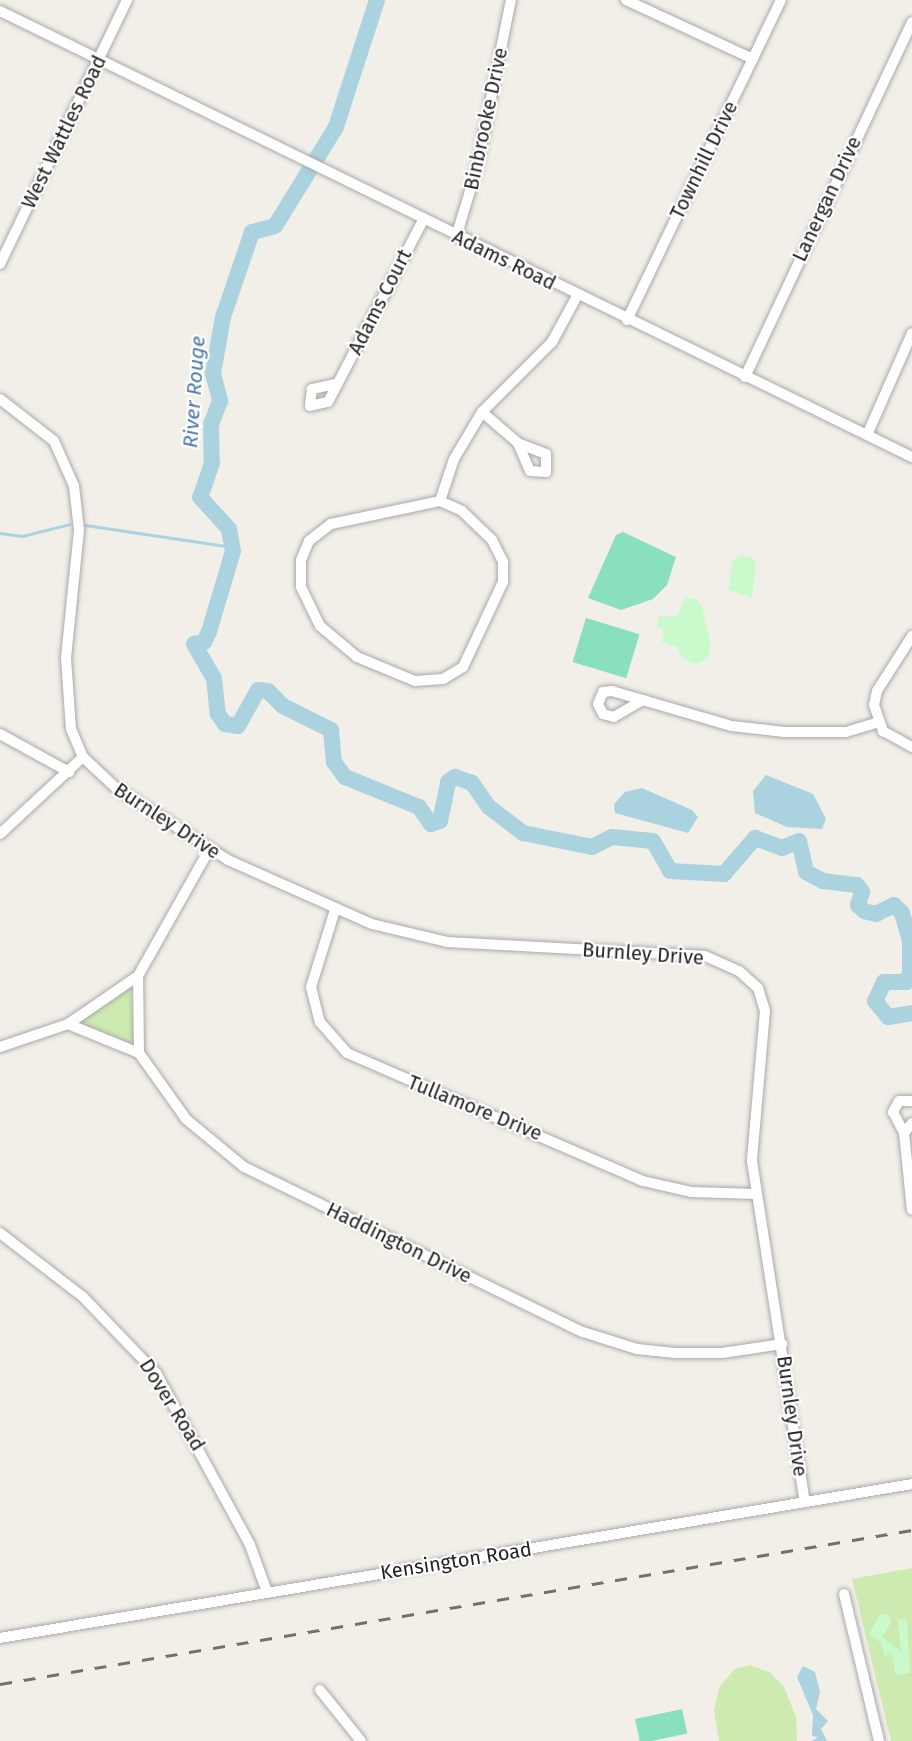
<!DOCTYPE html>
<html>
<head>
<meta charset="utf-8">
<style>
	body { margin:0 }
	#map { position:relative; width:912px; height:1741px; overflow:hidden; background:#f2efe9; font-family:"Fira Sans",sans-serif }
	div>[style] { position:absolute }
	.grass>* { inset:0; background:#cdebb0 }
	.park>* { inset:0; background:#c8facc }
	.pitch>* { inset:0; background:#88e0be; transform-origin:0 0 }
	.water>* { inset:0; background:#aad3df }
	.stream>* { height:3px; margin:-1.5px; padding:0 1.5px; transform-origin:1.5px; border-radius:1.5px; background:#aad3df }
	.river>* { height:16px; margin:-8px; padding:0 8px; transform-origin:8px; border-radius:8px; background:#aad3df }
	.roads { filter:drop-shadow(0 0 2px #a9a9a9) drop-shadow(0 0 2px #a9a9a9) }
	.minor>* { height:10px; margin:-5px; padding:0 5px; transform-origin:5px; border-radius:5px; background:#fff }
	.rail>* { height:3px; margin-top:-1.5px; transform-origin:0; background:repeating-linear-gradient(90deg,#707070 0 12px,transparent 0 24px) }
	span { translate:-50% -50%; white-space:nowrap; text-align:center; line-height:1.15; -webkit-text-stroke:4.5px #fff; paint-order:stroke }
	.street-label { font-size:20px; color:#222 }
	.water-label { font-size:21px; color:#4a7aab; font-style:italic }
</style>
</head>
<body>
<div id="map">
	<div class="grass">
		<i style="clip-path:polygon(131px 987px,134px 1045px,81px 1024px,80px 1021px)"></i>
		<i style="clip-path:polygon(912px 1568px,912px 1741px,891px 1741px,852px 1579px)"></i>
		<i style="clip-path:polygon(750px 1665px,771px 1673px,784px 1687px,796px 1717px,797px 1741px,719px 1741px,714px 1710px,720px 1686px,735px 1669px)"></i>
	</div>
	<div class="park">
		<i style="clip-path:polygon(740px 556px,751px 557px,756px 564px,752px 598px,729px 590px,732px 562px)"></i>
		<i style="clip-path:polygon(685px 598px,696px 599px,702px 607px,710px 641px,709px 657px,697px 664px,684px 660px,677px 647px,662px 642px,664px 630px,657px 627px,659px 616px,677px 617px)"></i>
		<i style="clip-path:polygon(888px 1614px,891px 1623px,882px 1637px,901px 1652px,898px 1619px,907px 1620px,910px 1673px,896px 1675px,891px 1652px,885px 1656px,881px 1643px,869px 1634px,880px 1615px)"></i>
	</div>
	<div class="pitch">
		<i style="clip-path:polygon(623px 532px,676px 557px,667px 585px,653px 599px,621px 610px,588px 598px,616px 535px)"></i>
		<i style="left:586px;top:618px;width:56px;height:46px;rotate:17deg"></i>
		<i style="left:682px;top:1709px;width:25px;height:48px;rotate:78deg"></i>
	</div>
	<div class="water">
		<i style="clip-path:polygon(766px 775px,813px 794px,826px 819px,822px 829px,787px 827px,755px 813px,753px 791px)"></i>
		<i style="clip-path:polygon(642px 788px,692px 810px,698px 817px,688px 833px,615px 813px,614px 804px,625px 792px)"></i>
		<i style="clip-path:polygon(803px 1666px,815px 1672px,820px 1692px,816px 1709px,828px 1721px,821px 1729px,827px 1741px,812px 1741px,818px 1737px,812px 1736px,813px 1715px,797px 1677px)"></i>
	</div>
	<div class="stream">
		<i style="left:85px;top:525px;width:149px;rotate:8.5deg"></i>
		<i style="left:0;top:533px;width:22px;rotate:8deg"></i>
		<i style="left:22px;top:536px;width:49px;rotate:-14deg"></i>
	</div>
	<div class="river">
		<i style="left:377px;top:0;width:133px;rotate:107.9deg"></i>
		<i style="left:336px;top:127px;width:116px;rotate:121.6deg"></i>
		<i style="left:275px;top:226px;width:24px;rotate:165deg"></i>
		<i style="left:252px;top:232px;width:90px;rotate:108.8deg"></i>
		<i style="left:223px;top:317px;width:58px;rotate:100deg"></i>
		<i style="left:213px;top:374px;width:28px;rotate:75deg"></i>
		<i style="left:220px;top:401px;width:25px;rotate:111deg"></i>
		<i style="left:211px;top:424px;width:39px;rotate:89deg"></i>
		<i style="left:212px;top:463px;width:36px;rotate:109deg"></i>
		<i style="left:200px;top:497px;width:43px;rotate:47.8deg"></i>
		<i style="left:229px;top:529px;width:22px;rotate:80deg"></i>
		<i style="left:233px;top:551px;width:84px;rotate:106.5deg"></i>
		<i style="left:209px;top:632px;width:11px;rotate:117deg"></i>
		<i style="left:204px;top:642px;width:10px;rotate:169deg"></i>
		<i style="left:194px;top:644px;width:39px;rotate:60deg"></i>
		<i style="left:214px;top:678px;width:36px;rotate:84deg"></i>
		<i style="left:218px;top:714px;width:12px;rotate:55deg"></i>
		<i style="left:225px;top:724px;width:13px;rotate:9deg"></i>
		<i style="left:238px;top:726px;width:41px;rotate:-60.9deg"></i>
		<i style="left:258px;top:690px;width:10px;rotate:6deg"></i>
		<i style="left:268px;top:691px;width:21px;rotate:45deg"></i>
		<i style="left:283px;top:706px;width:54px;rotate:26.6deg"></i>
		<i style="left:331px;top:730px;width:32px;rotate:85deg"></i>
		<i style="left:334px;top:762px;width:19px;rotate:54deg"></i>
		<i style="left:345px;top:777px;width:80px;rotate:22.1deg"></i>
		<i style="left:419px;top:807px;width:21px;rotate:55deg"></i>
		<i style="left:431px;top:824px;width:9px;rotate:-18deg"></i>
		<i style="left:440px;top:821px;width:40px;rotate:-78deg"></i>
		<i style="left:448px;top:782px;width:9px;rotate:-36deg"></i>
		<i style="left:455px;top:777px;width:18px;rotate:19deg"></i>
		<i style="left:472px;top:783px;width:29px;rotate:55deg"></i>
		<i style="left:489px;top:807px;width:43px;rotate:37.4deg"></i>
		<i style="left:523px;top:833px;width:70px;rotate:11.5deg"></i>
		<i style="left:592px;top:847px;width:22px;rotate:-27deg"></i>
		<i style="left:612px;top:837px;width:41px;rotate:5.6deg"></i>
		<i style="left:653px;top:841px;width:34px;rotate:60deg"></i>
		<i style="left:670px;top:871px;width:54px;rotate:3.2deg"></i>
		<i style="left:724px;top:874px;width:48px;rotate:-49.3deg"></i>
		<i style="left:755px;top:838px;width:29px;rotate:20deg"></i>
		<i style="left:782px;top:848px;width:18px;rotate:-22deg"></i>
		<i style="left:799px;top:841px;width:32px;rotate:77deg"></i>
		<i style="left:806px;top:872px;width:19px;rotate:28deg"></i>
		<i style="left:823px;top:881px;width:34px;rotate:7deg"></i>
		<i style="left:857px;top:885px;width:9px;rotate:54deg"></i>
		<i style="left:862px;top:892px;width:14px;rotate:107deg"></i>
		<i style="left:858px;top:905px;width:8px;rotate:45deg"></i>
		<i style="left:864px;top:911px;width:12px;rotate:14deg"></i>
		<i style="left:876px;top:914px;width:20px;rotate:-27deg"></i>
		<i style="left:894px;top:905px;width:11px;rotate:45deg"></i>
		<i style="left:902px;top:913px;width:29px;rotate:74deg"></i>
		<i style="left:910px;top:941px;width:33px;rotate:90deg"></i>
		<i style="left:910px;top:974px;width:9px;rotate:117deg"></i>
		<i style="left:906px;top:982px;width:22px;rotate:180deg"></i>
		<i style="left:884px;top:982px;width:21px;rotate:115deg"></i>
		<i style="left:875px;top:1001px;width:21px;rotate:51deg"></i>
		<i style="left:888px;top:1017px;width:24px;rotate:-9deg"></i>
	</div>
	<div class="roads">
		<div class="minor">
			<i style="left:626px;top:0;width:140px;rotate:24.9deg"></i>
			<i style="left:0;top:11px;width:1015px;rotate:26.06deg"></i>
			<i style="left:456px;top:237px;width:72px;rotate:-73.1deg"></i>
			<i style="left:477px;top:168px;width:171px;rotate:-78.6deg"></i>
			<i style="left:0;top:264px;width:293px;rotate:-64.3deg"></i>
			<i style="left:627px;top:320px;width:355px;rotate:-64.3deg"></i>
			<i style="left:745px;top:377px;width:392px;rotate:-64.8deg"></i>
			<i style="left:336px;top:384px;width:25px;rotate:168deg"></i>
			<i style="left:312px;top:389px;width:17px;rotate:97deg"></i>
			<i style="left:310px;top:406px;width:18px;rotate:-13deg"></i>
			<i style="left:328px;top:402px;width:205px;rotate:-62.4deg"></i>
			<i style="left:0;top:399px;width:68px;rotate:37.9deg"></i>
			<i style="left:54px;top:441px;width:49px;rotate:66deg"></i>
			<i style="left:74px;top:486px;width:44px;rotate:83.5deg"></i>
			<i style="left:79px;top:530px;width:129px;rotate:95.8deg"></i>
			<i style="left:66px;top:658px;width:71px;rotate:86deg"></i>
			<i style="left:71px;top:729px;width:30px;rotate:67deg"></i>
			<i style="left:83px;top:757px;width:45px;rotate:43.2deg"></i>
			<i style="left:116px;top:788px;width:133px;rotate:32.7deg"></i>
			<i style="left:228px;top:860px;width:158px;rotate:24deg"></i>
			<i style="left:372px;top:924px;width:77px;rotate:13.5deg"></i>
			<i style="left:447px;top:942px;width:258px;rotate:3.1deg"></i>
			<i style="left:705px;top:956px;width:37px;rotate:24deg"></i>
			<i style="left:739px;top:971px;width:25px;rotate:42deg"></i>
			<i style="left:758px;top:988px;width:24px;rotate:73deg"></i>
			<i style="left:765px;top:1011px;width:151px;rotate:95deg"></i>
			<i style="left:752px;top:1161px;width:345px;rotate:81.2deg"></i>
			<i style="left:482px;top:412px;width:48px;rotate:40.7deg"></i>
			<i style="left:518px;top:443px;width:30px;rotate:67deg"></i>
			<i style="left:530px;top:471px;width:16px;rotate:4deg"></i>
			<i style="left:546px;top:472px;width:18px;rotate:-90deg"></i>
			<i style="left:546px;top:454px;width:30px;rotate:-159deg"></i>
			<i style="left:867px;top:435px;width:111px;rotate:-66.2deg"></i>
			<i style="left:440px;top:501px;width:24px;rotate:24deg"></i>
			<i style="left:462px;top:511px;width:42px;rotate:44deg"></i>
			<i style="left:492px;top:540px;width:25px;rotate:63deg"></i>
			<i style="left:503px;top:562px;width:20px;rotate:90deg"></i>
			<i style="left:503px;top:582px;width:94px;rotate:115.2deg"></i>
			<i style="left:463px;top:667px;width:23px;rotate:149deg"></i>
			<i style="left:443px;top:679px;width:28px;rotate:176deg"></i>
			<i style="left:415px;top:681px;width:63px;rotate:-157.5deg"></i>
			<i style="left:357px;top:657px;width:48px;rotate:-140deg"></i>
			<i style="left:320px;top:626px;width:43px;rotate:-116deg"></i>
			<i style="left:301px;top:587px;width:27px;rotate:-90deg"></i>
			<i style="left:301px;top:560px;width:21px;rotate:-67deg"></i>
			<i style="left:309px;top:541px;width:28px;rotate:-38deg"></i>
			<i style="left:331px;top:524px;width:111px;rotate:-11.9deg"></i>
			<i style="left:440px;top:501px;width:44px;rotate:-71.6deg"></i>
			<i style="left:454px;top:459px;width:55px;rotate:-59.2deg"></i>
			<i style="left:482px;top:412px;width:99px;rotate:-45deg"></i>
			<i style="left:552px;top:342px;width:52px;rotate:-61.5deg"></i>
			<i style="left:912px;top:636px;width:65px;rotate:122.5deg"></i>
			<i style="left:877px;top:691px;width:14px;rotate:102deg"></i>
			<i style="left:874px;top:705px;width:28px;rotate:71deg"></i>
			<i style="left:883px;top:731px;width:33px;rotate:29deg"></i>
			<i style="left:643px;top:700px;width:34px;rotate:150deg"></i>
			<i style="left:614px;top:717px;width:11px;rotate:-165deg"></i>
			<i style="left:603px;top:714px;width:11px;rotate:-117deg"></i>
			<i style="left:598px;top:704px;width:13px;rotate:-67deg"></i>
			<i style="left:603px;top:692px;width:9px;rotate:-6deg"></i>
			<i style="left:612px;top:691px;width:125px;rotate:16.3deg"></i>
			<i style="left:732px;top:726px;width:53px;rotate:6.5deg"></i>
			<i style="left:785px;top:732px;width:61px"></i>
			<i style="left:846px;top:732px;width:31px;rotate:-17deg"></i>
			<i style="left:0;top:734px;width:79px;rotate:28.8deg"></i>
			<i style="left:0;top:834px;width:113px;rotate:-42.9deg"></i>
			<i style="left:335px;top:910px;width:81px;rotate:107.3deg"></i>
			<i style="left:311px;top:987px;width:36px;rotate:76deg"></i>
			<i style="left:320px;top:1022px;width:41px;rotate:48.9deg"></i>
			<i style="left:347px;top:1053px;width:322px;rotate:23.4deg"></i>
			<i style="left:643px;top:1181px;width:49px;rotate:12.9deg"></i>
			<i style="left:691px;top:1192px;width:65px;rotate:1.8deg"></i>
			<i style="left:68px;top:1024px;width:77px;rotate:22.2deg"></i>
			<i style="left:139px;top:1053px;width:81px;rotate:54.5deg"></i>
			<i style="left:186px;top:1119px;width:75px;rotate:39.6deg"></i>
			<i style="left:244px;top:1167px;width:377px;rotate:26deg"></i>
			<i style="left:583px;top:1332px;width:57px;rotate:17.5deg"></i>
			<i style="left:637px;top:1349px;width:38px;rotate:6deg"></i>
			<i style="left:675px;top:1353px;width:47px"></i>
			<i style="left:722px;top:1353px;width:61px;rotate:-8.5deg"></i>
			<i style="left:0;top:1047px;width:72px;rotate:-18.7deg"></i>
			<i style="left:68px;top:1024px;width:85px;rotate:-34.4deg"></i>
			<i style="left:139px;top:1053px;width:77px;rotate:-90.7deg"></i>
			<i style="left:138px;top:976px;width:145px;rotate:-60.6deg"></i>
			<i style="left:912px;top:1101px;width:13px;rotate:180deg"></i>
			<i style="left:899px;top:1101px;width:13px;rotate:119deg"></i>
			<i style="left:893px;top:1112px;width:24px;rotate:62deg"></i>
			<i style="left:904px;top:1133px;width:77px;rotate:84.1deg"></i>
			<i style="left:904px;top:1133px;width:13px;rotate:-51deg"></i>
			<i style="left:0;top:1233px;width:105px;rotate:37.6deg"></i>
			<i style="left:83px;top:1297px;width:105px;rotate:46.2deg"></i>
			<i style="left:156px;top:1373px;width:196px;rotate:61.3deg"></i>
			<i style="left:250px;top:1545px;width:50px;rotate:70.1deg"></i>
			<i style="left:844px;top:1594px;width:151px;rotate:76.6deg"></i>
			<i style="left:0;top:1638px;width:925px;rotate:-9.58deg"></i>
			<i style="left:320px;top:1690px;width:65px;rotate:51.2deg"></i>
		</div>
	</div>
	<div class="rail">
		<i style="left:0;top:1684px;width:925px;rotate:-9.58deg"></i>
	</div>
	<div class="street-label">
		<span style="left:486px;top:119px;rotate:-78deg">Binbrooke Drive</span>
		<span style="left:64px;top:132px;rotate:-64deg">West Wattles Road</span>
		<span style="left:704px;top:160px;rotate:-64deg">Townhill Drive</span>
		<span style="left:827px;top:199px;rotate:-65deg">Lanergan Drive</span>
		<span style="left:504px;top:260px;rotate:26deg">Adams Road</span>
		<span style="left:380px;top:302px;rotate:-63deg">Adams Court</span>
		<span style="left:167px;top:821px;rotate:33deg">Burnley Drive</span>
		<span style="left:643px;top:954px;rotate:4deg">Burnley Drive</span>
		<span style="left:475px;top:1108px;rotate:22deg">Tullamore Drive</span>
		<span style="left:399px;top:1243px;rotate:26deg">Haddington Drive</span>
		<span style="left:172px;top:1405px;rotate:58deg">Dover Road</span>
		<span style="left:792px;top:1416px;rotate:82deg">Burnley Drive</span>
		<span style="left:456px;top:1561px;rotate:-9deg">Kensington Road</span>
	</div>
	<div class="water-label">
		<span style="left:194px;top:392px;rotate:-86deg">River Rouge</span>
	</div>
</div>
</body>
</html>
